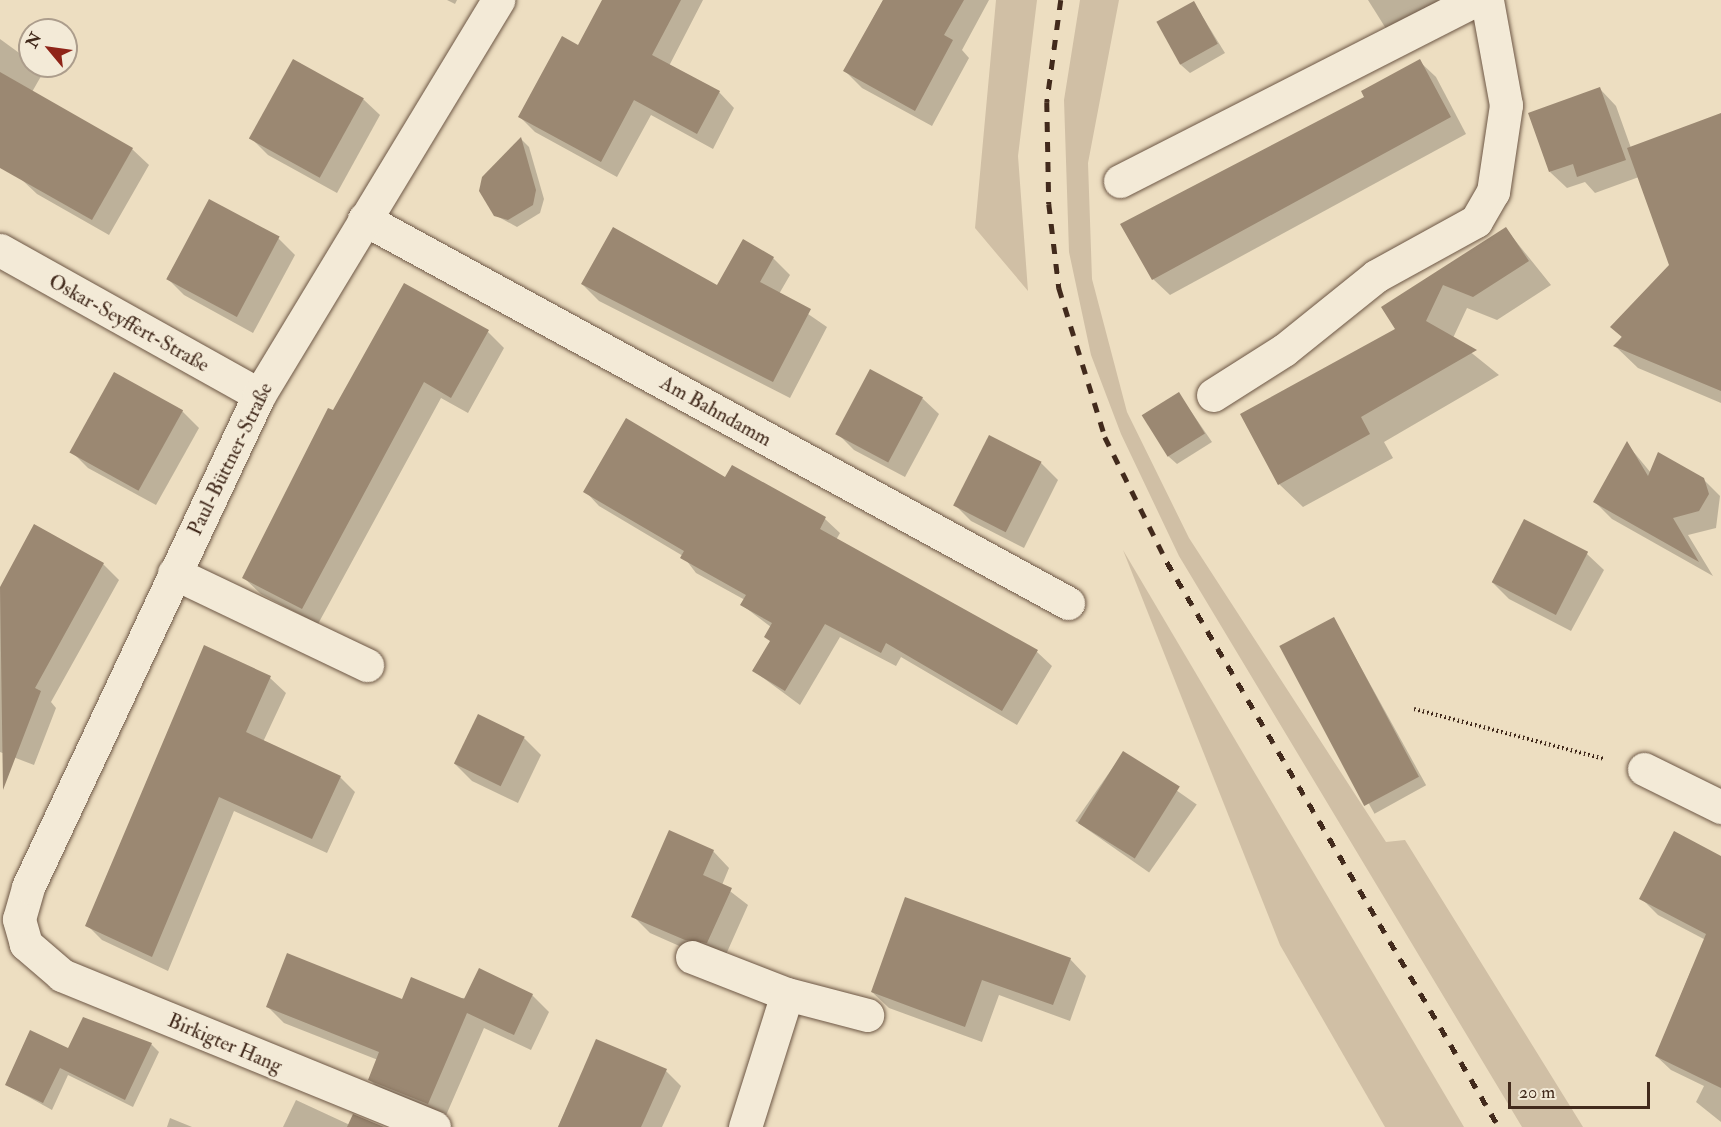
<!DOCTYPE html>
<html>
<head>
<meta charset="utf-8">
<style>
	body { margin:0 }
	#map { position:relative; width:1721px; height:1127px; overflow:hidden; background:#eddec1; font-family:"IM FELL Double Pica",serif }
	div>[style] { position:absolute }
	.green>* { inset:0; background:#d0bfa5 }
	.shadow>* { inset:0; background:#0003; transform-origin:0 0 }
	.building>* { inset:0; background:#9b8872; transform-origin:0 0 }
	.path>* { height:4px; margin-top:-2px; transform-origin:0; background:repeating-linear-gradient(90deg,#422a1c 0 1.5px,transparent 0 4.5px) }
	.roads { filter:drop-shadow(0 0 2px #6d5745) drop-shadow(0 0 2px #6d5745) }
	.minor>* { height:33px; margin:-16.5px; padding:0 16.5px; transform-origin:16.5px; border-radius:16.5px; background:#f3ead7 }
	.rail>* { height:4.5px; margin-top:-2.25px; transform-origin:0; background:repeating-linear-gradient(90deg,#422a1c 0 10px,transparent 0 20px) }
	span { translate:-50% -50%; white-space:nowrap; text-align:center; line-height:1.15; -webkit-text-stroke:5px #f3ead7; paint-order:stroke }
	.street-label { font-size:20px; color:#422a1c }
	.north { position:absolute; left:18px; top:18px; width:60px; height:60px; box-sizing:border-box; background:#f3ead7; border:2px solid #ac9d8c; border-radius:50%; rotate:299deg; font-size:16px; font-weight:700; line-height:24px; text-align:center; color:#422a1c }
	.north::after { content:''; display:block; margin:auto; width:21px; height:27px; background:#8f2418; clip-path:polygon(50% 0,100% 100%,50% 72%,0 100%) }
	.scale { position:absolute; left:1508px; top:1082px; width:142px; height:27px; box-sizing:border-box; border:3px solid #422a1c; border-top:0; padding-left:8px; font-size:18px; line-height:21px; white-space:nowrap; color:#422a1c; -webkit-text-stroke:4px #f3ead7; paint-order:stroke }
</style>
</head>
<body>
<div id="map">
	<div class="green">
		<i style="clip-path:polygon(996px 0,1037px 0,1018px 156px,1028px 291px,975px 228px)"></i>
		<i style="clip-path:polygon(1080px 0,1119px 0,1088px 163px,1092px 279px,1127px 412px,1189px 538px,1386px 842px,1405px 840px,1583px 1127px,1522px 1127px,1179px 556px,1121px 434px,1091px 355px,1069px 252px,1064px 100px)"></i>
		<i style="clip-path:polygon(1123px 550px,1464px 1127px,1385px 1127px,1280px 945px)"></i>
	</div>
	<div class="shadow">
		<i style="clip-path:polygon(447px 0,457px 0,455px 4px)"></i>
		<i style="clip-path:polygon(603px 0,703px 0,669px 66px,719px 92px,734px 108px,713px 149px,651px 115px,617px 177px,535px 132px,520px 117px,578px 47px)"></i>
		<i style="clip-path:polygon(883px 0,989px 0,962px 50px,969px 58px,932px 126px,862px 88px,845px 71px)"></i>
		<i style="clip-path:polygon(1368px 0,1440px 0,1390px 35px)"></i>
		<i style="clip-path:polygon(1194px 3px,1225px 53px,1190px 73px,1181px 65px)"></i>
		<i style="clip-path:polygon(0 39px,44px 71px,32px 92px,132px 149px,149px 165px,109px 235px,37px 194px,20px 178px,0 138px)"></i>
		<i style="clip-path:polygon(1419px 61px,1436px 77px,1466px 134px,1170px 295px,1153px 279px,1366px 98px)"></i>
		<i style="clip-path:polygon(1600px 89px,1616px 106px,1631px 148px,1721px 115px,1721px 403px,1638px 368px,1615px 346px,1671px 265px,1639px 177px,1595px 193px,1585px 182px,1567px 188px,1550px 172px)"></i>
		<i style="clip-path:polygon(363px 99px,380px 115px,337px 193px,268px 155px,252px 139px)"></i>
		<i style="clip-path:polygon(521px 139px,529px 147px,544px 199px,540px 213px,517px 227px,495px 215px)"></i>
		<i style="clip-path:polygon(210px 201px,278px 238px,295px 255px,253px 333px,184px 295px,167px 278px)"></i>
		<i style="clip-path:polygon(1506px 229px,1551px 285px,1497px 320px,1467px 308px,1453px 338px,1499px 375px,1384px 442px,1393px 458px,1303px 507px,1279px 484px,1397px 329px,1383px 308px)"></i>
		<i style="clip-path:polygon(773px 258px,790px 275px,779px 294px,827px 327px,790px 398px,599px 301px,582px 284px,718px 287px)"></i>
		<i style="clip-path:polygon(488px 332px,504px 348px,468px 413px,441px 398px,318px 624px,261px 594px,244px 578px,334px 412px)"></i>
		<i style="clip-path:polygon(114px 374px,182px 411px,199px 428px,156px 505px,88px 468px,71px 451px)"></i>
		<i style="clip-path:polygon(1179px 394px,1212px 442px,1177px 464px,1168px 456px)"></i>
		<i style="clip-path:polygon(922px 398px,939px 414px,905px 477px,854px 450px,837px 433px)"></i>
		<i style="clip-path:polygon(990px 437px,1041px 463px,1058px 480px,1024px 548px,971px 521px,955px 505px)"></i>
		<i style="clip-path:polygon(1627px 444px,1651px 473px,1703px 479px,1720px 496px,1716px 528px,1688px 535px,1713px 576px,1612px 519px,1595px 502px)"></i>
		<i style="clip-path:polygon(732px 467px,825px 519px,840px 533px,836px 540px,1037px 652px,1052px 666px,1017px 725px,901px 657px,896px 666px,840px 637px,800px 705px,754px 671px,771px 642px,771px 627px,742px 605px,745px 600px,696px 573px,683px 556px,599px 506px,585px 491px,726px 479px)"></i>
		<i style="clip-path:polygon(1525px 521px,1587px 554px,1604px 570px,1571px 631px,1509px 599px,1492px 582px)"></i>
		<i style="clip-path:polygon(35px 527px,103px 564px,119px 580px,51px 702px,56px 708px,34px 765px,0 752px,0 590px)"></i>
		<i style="left:1334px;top:619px;width:190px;height:59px;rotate:61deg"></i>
		<i style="clip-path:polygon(205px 647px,270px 678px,286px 693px,263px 742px,340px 777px,355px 792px,327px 853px,234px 811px,168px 971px,102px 940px,87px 925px)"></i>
		<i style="clip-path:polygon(524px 738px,541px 755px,518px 803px,472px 781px,455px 764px)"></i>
		<i style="left:1123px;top:753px;width:90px;height:83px;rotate:35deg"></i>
		<i style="clip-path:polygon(713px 851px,729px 868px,722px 885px,748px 905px,724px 959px,702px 956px,650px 933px,633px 916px)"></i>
		<i style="clip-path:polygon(1721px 857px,1721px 948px,1658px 915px,1641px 898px)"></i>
		<i style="clip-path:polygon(1070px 959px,1086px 976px,1070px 1021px,999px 995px,982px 1042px,889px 1008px,872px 992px)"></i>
		<i style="clip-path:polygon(1692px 968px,1721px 983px,1721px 1122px,1696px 1102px,1704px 1086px,1671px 1070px,1656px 1056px)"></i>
		<i style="clip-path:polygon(532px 995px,549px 1012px,531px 1050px,484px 1028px,444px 1120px,386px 1096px,369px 1079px,378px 1060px,284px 1023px,267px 1006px)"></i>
		<i style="clip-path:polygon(597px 1041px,666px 1071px,681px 1086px,662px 1127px,558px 1127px)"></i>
		<i style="clip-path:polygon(151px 1044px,159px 1052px,133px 1107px,68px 1075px,52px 1110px,7px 1085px,69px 1050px)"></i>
		<i style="clip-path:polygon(296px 1100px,350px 1125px,380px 1127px,283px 1127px)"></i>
		<i style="clip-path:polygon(170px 1118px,192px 1127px,167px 1127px)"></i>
	</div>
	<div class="building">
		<i style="clip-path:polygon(602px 0,681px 0,652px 55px,720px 91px,697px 134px,634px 100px,601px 162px,518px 117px,562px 36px,578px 45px)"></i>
		<i style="clip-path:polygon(883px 0,964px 0,944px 35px,953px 40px,915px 111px,843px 71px)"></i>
		<i style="left:1194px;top:1px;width:49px;height:43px;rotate:61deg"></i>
		<i style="left:293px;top:59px;width:81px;height:91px;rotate:29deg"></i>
		<i style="clip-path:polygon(1420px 59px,1451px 117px,1152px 280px,1120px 224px,1364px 97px,1361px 91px)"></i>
		<i style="clip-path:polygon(0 72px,133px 148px,92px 220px,0 168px)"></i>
		<i style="clip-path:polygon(1600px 87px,1626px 160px,1577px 177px,1573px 164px,1549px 172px,1528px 113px)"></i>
		<i style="clip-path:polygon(1721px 113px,1721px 391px,1613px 346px,1622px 337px,1610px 327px,1669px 265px,1627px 148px)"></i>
		<i style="clip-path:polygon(521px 137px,536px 190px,533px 205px,508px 220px,494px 216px,479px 191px,482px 177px)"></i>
		<i style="left:209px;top:199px;width:80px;height:91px;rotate:28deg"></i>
		<i style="clip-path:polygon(613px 227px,717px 285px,743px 239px,774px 257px,760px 282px,811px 309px,773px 382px,581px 284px)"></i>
		<i style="clip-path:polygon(1506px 227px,1529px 261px,1473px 297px,1443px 285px,1426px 321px,1477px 350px,1361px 417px,1370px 434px,1278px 485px,1240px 414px,1395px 329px,1381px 307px)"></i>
		<i style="clip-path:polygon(404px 283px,489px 330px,451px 398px,424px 382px,302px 609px,242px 578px,328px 408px,333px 410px)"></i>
		<i style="left:870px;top:369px;width:60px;height:74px;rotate:28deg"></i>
		<i style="left:114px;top:372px;width:79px;height:92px;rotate:29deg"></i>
		<i style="left:1179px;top:392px;width:49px;height:44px;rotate:58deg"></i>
		<i style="clip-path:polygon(626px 418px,725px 477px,732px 465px,826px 517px,820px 529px,1038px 650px,1002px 711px,886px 643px,881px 653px,825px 624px,785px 691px,752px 671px,770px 641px,764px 637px,772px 623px,740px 605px,746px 595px,680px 558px,684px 551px,583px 492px)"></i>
		<i style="left:989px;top:435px;width:59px;height:79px;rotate:27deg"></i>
		<i style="clip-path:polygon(1627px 441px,1648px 476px,1658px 452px,1704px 478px,1709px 494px,1699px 511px,1673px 518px,1699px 562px,1593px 502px)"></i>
		<i style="left:1524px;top:519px;width:72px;height:71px;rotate:27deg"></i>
		<i style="clip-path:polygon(34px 524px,104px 563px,35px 688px,41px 691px,3px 790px,0 587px)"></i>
		<i style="left:1334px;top:617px;width:181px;height:62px;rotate:62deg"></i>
		<i style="clip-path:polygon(204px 645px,271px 676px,246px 732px,341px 776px,312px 839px,219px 797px,152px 957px,85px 926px)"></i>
		<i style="left:478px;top:714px;width:52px;height:55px;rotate:26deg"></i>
		<i style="left:1123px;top:751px;width:67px;height:85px;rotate:32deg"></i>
		<i style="clip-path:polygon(669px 830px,714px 850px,703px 875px,732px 888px,707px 943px,685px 940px,631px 917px)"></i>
		<i style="clip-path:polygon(1674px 831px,1721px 856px,1721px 1088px,1655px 1056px,1706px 934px,1639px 899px)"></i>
		<i style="clip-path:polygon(905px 897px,1071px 958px,1053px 1005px,982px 980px,965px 1027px,871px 992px)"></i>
		<i style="clip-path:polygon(287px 953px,402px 999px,411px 977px,464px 999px,479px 968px,533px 994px,514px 1035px,467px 1013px,428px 1104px,368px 1080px,379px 1052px,266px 1007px)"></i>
		<i style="clip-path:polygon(83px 1017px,152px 1043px,125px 1100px,60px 1068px,43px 1103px,5px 1085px,30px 1030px,68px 1048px)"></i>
		<i style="clip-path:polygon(596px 1039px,667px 1069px,641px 1127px,558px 1127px)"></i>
		<i style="clip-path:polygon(353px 1114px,384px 1127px,347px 1127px)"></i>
	</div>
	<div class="path">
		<i style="left:1414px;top:709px;width:197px;rotate:14.7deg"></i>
	</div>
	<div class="roads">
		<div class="minor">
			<i style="left:1120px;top:181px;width:399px;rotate:-27deg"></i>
			<i style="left:364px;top:219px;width:802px;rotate:28.61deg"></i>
			<i style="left:0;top:250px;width:297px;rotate:29.2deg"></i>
			<i style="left:1213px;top:395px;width:84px;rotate:-32.4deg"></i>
			<i style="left:1284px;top:350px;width:118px;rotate:-38.8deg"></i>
			<i style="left:1376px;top:276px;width:114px;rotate:-28.8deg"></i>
			<i style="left:1476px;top:221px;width:34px;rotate:-60deg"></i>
			<i style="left:1493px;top:192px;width:88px;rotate:-81.5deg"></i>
			<i style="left:1506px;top:105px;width:107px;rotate:-100.3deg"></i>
			<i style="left:174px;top:573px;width:214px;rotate:25.5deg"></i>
			<i style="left:1644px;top:769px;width:86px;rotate:26.3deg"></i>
			<i style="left:692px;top:957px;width:102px;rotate:21.3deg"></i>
			<i style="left:787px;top:994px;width:83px;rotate:14.7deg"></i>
			<i style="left:434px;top:1127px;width:402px;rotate:-157.8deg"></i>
			<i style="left:62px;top:975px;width:48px;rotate:-139.3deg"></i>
			<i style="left:26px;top:944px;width:26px;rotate:-106deg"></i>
			<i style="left:19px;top:919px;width:33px;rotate:-74deg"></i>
			<i style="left:28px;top:887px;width:544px;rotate:-64.85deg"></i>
			<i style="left:259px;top:395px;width:462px;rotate:-58.8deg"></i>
			<i style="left:745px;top:1127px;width:139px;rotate:-72.5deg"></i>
		</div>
	</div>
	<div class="rail">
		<i style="left:1061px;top:0;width:103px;rotate:97.8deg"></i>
		<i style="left:1047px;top:102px;width:102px;rotate:88.9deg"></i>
		<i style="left:1049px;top:204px;width:85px;rotate:83.2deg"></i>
		<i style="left:1059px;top:288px;width:156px;rotate:72.8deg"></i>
		<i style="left:1105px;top:437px;width:140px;rotate:63.6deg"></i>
		<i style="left:1167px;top:562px;width:655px;rotate:59.56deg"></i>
	</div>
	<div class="street-label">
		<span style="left:129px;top:323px;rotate:29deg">Oskar-Seyffert-Straße</span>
		<span style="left:716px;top:411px;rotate:29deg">Am Bahndamm</span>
		<span style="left:230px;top:459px;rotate:-64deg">Paul-Büttner-Straße</span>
		<span style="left:225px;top:1043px;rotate:23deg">Birkigter Hang</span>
	</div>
	<div class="north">N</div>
	<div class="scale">20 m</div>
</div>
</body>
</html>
